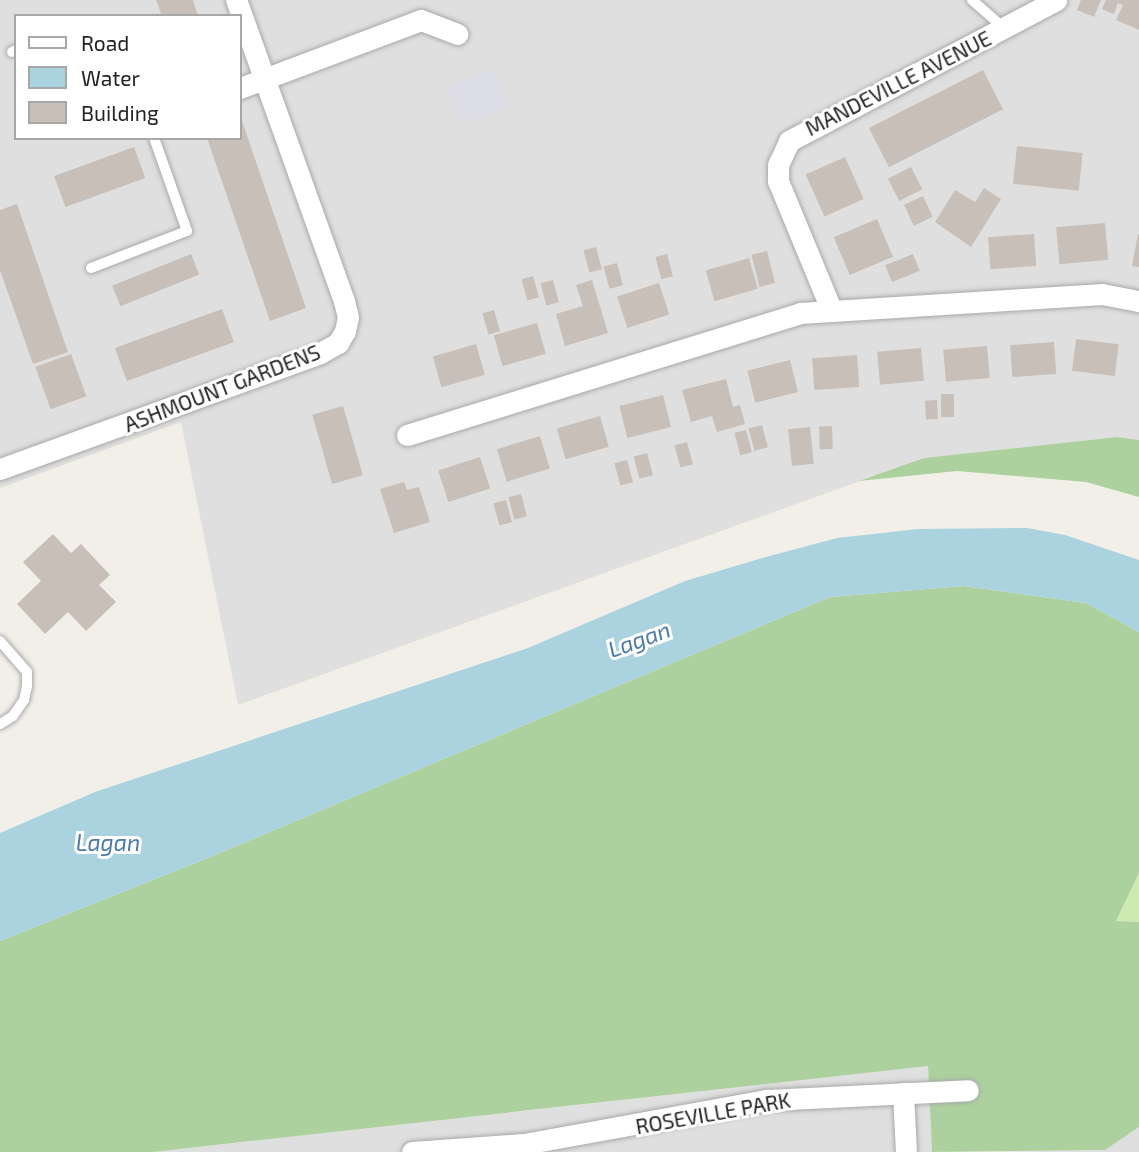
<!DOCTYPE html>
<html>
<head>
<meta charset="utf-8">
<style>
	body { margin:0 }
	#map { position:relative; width:1139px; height:1152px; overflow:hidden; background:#f2efe9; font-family:"Exo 2",sans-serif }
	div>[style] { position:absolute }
	.residential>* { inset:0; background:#e0dfdf }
	.grass>* { inset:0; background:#cdebb0 }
	.forest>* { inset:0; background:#add19e }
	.plaza>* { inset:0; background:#dddde8; transform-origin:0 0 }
	.water>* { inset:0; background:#aad3df }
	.building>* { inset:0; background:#c7bfb8; transform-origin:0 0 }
	.roads { filter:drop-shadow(0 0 2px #a9a9a9) drop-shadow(0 0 2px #a9a9a9) }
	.lane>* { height:10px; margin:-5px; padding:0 5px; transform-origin:5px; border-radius:5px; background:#fff }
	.street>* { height:21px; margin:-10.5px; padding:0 10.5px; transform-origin:10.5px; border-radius:10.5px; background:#fff }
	span { translate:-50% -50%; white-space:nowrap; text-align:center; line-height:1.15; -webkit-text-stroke:6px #fff; paint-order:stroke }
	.street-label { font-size:21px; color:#222 }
	.water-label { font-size:23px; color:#4a7aab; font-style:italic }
	.legend { position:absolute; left:14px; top:14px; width:228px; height:126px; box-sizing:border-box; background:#fff; border:2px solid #a7a7a7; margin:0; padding:9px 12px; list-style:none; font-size:21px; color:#222 }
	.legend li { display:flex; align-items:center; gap:14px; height:35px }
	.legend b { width:35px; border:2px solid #a7a7a7 }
</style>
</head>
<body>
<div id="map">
	<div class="residential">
		<i style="clip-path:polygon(evenodd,0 0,1139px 0,1139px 440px,1117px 437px,924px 458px,238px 705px,181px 422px,0 488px,0 0,16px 16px,240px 16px,240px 138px,16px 138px,16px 16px)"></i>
		<i style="clip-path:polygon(928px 1066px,932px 1152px,153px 1152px,516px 1112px)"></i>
		<i style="clip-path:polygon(1139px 1127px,1139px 1152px,991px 1152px,1105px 1150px)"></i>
	</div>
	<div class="grass">
		<i style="clip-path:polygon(1139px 873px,1139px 922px,1116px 921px)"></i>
	</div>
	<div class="forest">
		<i style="clip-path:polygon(1117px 437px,1139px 440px,1139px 497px,1086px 482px,957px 471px,859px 481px,924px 458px)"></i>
		<i style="clip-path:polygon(964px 586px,1086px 603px,1139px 632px,1139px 873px,1116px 921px,1139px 922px,1139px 1127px,1105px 1150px,932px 1152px,928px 1066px,153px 1152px,0 1152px,0 941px,198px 862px,830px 597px)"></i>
	</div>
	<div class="plaza">
		<i style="left:495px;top:70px;width:39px;height:50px;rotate:71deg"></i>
	</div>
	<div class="water">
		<i style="clip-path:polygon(1027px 528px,1065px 535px,1139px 560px,1139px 632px,1086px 603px,964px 586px,830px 597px,198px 862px,0 941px,0 833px,95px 792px,528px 648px,685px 581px,766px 557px,837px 538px,918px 529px)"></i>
	</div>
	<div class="building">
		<i style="clip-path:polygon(156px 0,193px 0,198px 16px,162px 16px)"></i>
		<i style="clip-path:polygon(1081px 0,1101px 0,1094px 17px,1077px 10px)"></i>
		<i style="clip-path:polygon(1106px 0,1139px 0,1139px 30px,1116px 20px,1123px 5px,1118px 3px,1114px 14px,1102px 9px)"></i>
		<i style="left:983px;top:70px;width:44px;height:128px;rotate:63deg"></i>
		<i style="clip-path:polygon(240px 115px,306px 308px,270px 321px,207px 138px,240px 138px)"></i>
		<i style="left:1017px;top:146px;width:66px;height:38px;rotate:6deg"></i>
		<i style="left:134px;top:147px;width:33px;height:85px;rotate:70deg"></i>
		<i style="left:845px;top:157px;width:46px;height:43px;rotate:66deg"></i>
		<i style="left:911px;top:167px;width:25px;height:26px;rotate:63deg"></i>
		<i style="clip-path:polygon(984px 188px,1001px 199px,971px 247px,935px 222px,955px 190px,975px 202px)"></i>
		<i style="left:923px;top:196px;width:23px;height:21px;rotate:65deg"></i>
		<i style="clip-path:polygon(17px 204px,68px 352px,33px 364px,0 270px,0 210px)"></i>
		<i style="left:877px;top:219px;width:41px;height:47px;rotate:67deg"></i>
		<i style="left:1105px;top:223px;width:37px;height:49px;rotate:85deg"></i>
		<i style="left:1034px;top:234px;width:32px;height:46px;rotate:86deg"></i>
		<i style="clip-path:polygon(1138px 234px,1139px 234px,1139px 267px,1132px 266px)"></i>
		<i style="left:596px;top:247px;width:23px;height:13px;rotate:75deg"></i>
		<i style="left:767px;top:251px;width:33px;height:16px;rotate:76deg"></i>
		<i style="left:191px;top:254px;width:22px;height:85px;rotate:68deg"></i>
		<i style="left:667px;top:254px;width:23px;height:12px;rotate:75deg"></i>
		<i style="left:913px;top:254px;width:18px;height:30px;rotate:68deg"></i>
		<i style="left:749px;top:258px;width:32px;height:45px;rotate:74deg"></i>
		<i style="left:617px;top:263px;width:23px;height:14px;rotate:75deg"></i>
		<i style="left:533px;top:276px;width:22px;height:12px;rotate:74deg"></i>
		<i style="left:553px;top:280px;width:23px;height:13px;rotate:75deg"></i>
		<i style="clip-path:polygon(592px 280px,608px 333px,565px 346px,556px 314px,583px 306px,576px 285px)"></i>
		<i style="left:659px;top:283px;width:33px;height:44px;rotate:72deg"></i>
		<i style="left:222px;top:309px;width:35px;height:114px;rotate:70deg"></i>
		<i style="left:494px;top:310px;width:22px;height:12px;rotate:74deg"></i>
		<i style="left:537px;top:323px;width:32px;height:45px;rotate:74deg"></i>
		<i style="left:1076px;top:339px;width:43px;height:32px;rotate:7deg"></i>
		<i style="left:1054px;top:342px;width:32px;height:44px;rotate:86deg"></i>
		<i style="left:476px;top:344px;width:32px;height:45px;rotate:74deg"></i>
		<i style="left:987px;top:346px;width:32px;height:44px;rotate:85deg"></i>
		<i style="left:921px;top:348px;width:33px;height:44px;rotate:85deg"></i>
		<i style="left:71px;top:354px;width:45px;height:38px;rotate:70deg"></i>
		<i style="left:857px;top:355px;width:32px;height:45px;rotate:86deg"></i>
		<i style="left:790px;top:360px;width:33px;height:44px;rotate:76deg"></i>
		<i style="clip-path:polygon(726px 379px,733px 407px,740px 405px,745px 424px,717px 432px,712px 416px,691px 422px,682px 390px)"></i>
		<i style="left:941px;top:394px;width:13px;height:23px"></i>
		<i style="left:663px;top:395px;width:33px;height:45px;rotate:76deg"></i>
		<i style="left:937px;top:400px;width:19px;height:12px;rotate:87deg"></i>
		<i style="left:343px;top:406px;width:72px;height:32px;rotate:74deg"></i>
		<i style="left:600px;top:416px;width:32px;height:45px;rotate:74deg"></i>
		<i style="left:762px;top:425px;width:23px;height:14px;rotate:75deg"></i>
		<i style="left:832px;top:426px;width:23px;height:13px;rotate:88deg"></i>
		<i style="left:810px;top:427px;width:37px;height:22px;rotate:84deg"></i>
		<i style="left:746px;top:430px;width:23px;height:12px;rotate:75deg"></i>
		<i style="left:540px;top:436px;width:34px;height:45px;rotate:73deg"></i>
		<i style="left:687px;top:442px;width:23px;height:13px;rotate:75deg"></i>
		<i style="left:647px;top:453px;width:23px;height:14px;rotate:75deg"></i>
		<i style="left:480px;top:457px;width:33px;height:44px;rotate:72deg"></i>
		<i style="left:627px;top:460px;width:23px;height:13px;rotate:75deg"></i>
		<i style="clip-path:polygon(404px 482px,407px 490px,419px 487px,430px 522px,394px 533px,380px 489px)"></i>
		<i style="left:521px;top:494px;width:23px;height:13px;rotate:75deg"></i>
		<i style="left:506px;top:500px;width:23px;height:13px;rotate:75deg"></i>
		<i style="clip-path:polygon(53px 534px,71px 553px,81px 544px,110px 575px,99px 585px,116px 602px,86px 631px,68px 612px,45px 634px,17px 604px,41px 581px,23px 562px)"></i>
	</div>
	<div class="roads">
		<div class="lane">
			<i style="left:972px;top:0;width:44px;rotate:41.3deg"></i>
			<i style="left:12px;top:52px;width:4px;rotate:-27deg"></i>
			<i style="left:91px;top:268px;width:103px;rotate:-21.1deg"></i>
			<i style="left:187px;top:231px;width:99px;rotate:-109.5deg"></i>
			<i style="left:0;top:641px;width:41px;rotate:48.9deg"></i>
			<i style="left:27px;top:672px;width:14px;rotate:90deg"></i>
			<i style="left:27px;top:686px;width:14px;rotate:102deg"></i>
			<i style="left:24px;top:700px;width:19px;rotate:125deg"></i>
			<i style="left:13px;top:716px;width:15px;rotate:148deg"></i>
		</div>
		<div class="street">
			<i style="left:240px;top:88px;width:193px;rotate:-20.6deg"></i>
			<i style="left:421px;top:20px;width:39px;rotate:21deg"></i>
			<i style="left:831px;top:309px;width:139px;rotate:-112.5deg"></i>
			<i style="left:778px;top:181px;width:16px;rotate:-90deg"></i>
			<i style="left:778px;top:165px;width:26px;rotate:-65deg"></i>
			<i style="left:789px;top:141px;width:302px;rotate:-27.8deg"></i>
			<i style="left:407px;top:435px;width:412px;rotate:-17.2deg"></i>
			<i style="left:800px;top:313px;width:303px;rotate:-3.6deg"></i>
			<i style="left:1102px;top:294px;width:38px;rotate:11deg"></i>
			<i style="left:0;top:469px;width:340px;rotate:-19.9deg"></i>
			<i style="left:320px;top:353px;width:21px;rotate:-29deg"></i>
			<i style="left:338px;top:343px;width:14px;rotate:-60deg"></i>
			<i style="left:345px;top:331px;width:14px;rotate:-78deg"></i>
			<i style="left:348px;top:317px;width:16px;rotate:-104deg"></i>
			<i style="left:344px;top:301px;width:320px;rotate:-109.7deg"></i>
			<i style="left:903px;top:1093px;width:59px;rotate:87.1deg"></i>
			<i style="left:412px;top:1152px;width:112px;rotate:-4.1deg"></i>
			<i style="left:524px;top:1144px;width:247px;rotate:-10.3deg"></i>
			<i style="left:767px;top:1100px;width:201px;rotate:-2.8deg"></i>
		</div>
	</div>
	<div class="street-label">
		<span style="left:898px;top:83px;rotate:-27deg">MANDEVILLE AVENUE</span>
		<span style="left:222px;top:388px;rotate:-21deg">ASHMOUNT GARDENS</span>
		<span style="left:713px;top:1113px;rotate:-10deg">ROSEVILLE PARK</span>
	</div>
	<div class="water-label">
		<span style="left:639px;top:639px;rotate:-20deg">Lagan</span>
		<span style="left:108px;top:842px">Lagan</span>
	</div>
	<ul class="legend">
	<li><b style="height:9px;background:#fff"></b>Road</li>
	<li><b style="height:19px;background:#aad3df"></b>Water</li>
	<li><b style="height:19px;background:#c7bfb8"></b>Building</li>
	</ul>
</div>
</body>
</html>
